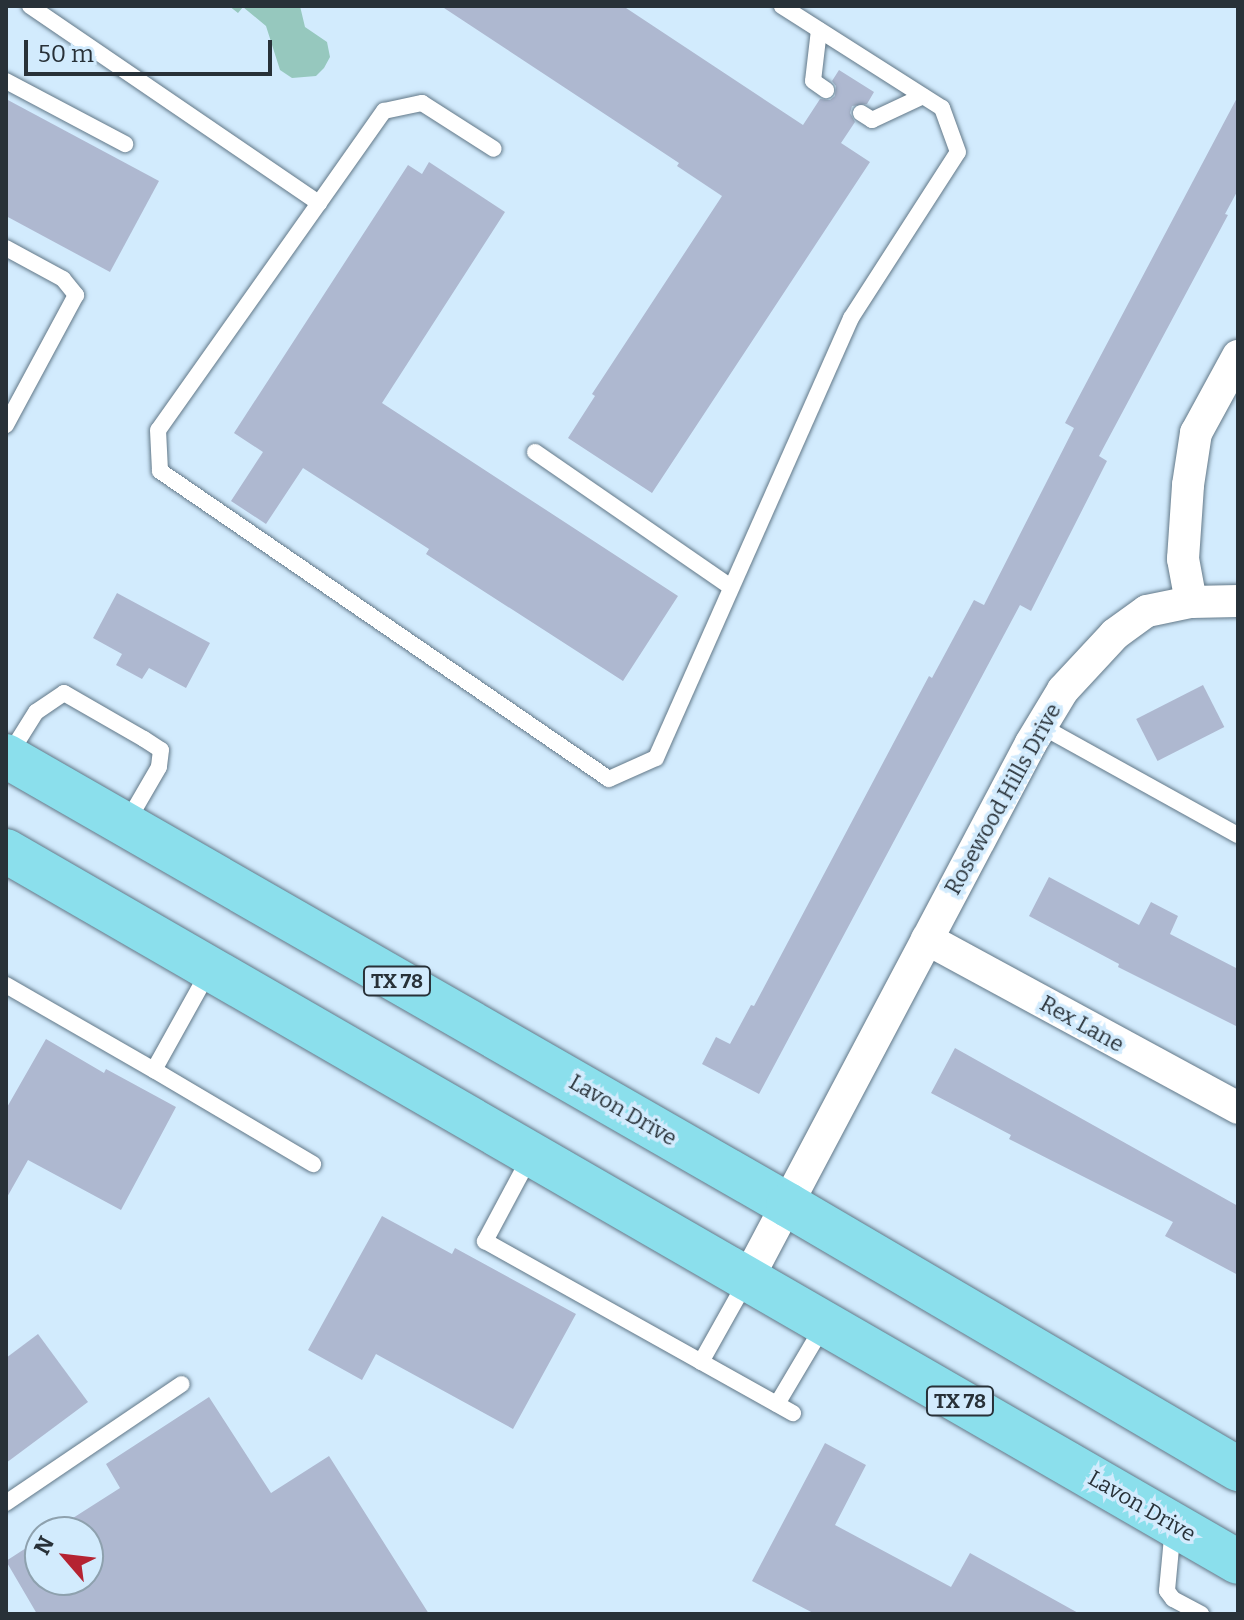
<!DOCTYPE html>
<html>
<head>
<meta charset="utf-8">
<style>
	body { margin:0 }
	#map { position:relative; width:1244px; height:1620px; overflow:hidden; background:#d2ebfd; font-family:Bitter,serif }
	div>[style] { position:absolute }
	.water>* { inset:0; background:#96c8be }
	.building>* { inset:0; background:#aeb8d0; transform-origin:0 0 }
	.roads { filter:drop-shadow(0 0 2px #627888) drop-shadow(0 0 2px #627888) }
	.service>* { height:16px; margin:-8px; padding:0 8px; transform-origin:8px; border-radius:8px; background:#fff }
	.minor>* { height:32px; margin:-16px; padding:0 16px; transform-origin:16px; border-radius:16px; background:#fff }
	.primary>* { height:44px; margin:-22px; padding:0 22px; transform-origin:22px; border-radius:22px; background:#8bdfec }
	span { translate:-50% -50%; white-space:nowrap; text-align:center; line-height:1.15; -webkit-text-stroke:7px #d2ebfd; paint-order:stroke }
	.shield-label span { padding:2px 6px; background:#d2ebfd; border:2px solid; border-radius:6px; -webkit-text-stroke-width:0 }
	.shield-label { font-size:20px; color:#283138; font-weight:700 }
	.street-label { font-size:22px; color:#283138 }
	.frame { position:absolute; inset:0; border:8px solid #283138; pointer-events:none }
	.north { position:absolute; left:24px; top:1516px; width:80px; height:80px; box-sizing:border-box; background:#d2ebfd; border:2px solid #8ea1ae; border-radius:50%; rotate:298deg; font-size:22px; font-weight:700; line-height:32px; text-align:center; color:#283138 }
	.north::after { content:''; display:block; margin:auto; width:28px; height:36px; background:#b52332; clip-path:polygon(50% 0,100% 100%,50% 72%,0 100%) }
	.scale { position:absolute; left:24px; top:40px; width:248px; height:36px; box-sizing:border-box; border:4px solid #283138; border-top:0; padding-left:10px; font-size:24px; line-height:28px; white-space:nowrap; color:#283138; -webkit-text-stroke:6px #d2ebfd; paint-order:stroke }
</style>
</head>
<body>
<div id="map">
	<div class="water">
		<i style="clip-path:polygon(229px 6px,300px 6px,305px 27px,327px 42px,330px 57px,324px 68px,316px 76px,292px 78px,280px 70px,266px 26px,243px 7px,238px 13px)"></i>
	</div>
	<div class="building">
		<i style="clip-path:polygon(441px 6px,623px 6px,803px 125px,820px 99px,830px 100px,835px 96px,836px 86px,832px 81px,839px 70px,874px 92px,867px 104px,852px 106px,850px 113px,855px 122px,841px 143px,870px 162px,652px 493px,568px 438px,595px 396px,592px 394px,722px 196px,677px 166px,679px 163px)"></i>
		<i style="clip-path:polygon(1238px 96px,1238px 190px,1225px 214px,1228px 215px,1099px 456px,1107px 461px,1031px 611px,1020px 605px,759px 1094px,702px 1064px,716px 1037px,730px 1044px,751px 1005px,754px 1006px,929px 676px,932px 678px,974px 600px,984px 605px,1074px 428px,1065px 423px)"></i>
		<i style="clip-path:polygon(6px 99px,159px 181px,110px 272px,6px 216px)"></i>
		<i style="clip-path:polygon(429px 162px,505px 212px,382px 403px,678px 596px,623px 681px,426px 554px,429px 549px,303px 468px,266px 524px,231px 501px,263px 452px,234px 433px,408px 165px,422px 174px)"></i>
		<i style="clip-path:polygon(117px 593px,210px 643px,186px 688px,149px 668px,142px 679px,116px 665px,122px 654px,93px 638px)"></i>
		<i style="left:1203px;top:685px;width:47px;height:75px;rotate:63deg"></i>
		<i style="clip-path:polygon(1049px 877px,1139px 925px,1151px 902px,1178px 916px,1170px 934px,1238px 969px,1238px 1027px,1118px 967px,1119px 964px,1029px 916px)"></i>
		<i style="clip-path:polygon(46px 1039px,104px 1073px,106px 1069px,176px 1107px,121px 1210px,28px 1160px,6px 1199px,6px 1109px)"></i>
		<i style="clip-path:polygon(955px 1048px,1238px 1206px,1238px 1275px,1165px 1236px,1173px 1222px,1009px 1139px,1011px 1135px,931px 1093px)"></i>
		<i style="clip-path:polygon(382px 1216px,452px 1254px,455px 1248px,576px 1314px,513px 1429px,376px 1354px,362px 1380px,308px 1350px)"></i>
		<i style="clip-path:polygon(38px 1334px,88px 1402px,6px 1463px,6px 1358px)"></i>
		<i style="clip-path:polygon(209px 1397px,271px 1493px,329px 1456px,429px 1614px,37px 1614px,6px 1561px,40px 1539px,40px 1580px,88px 1580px,88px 1532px,51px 1532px,120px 1488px,106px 1464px)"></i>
		<i style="clip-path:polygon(825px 1443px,866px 1465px,835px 1525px,951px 1587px,970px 1553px,1080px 1614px,815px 1614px,752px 1581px)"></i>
	</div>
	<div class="roads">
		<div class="service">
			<i style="left:30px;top:6px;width:350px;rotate:34.3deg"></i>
			<i style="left:319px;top:203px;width:278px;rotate:125.3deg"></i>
			<i style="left:158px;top:430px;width:41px;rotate:87.2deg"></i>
			<i style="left:160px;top:471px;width:544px;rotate:34.45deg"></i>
			<i style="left:609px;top:779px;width:51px;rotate:-24.1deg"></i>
			<i style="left:656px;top:758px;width:481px;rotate:-66.1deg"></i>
			<i style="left:851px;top:318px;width:197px;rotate:-57.2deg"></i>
			<i style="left:958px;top:152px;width:47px;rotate:-110deg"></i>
			<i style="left:942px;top:108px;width:190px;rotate:-147.5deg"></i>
			<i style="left:819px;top:30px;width:51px;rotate:96.7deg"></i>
			<i style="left:813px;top:81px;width:16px;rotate:35deg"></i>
			<i style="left:6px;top:81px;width:135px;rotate:27.9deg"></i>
			<i style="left:861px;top:113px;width:13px;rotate:32deg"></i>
			<i style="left:872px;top:120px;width:56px;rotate:-25.2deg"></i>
			<i style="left:319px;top:203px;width:113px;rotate:-54.8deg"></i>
			<i style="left:384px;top:111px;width:39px;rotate:-12deg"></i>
			<i style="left:422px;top:103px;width:85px;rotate:32.6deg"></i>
			<i style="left:6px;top:248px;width:65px;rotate:28.5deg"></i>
			<i style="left:63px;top:279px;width:21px;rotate:51deg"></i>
			<i style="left:76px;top:295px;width:148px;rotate:118.3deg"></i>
			<i style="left:535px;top:452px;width:238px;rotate:34.6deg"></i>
			<i style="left:1041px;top:726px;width:225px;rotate:29deg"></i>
			<i style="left:9px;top:755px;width:51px;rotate:-57.9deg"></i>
			<i style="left:36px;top:712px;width:34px;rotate:-34deg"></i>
			<i style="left:64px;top:693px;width:92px;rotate:29.9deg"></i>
			<i style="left:144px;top:739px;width:20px;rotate:33deg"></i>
			<i style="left:161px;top:750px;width:17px;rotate:97deg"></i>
			<i style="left:159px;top:767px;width:66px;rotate:120.1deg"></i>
			<i style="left:209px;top:971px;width:113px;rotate:119.1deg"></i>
			<i style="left:154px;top:1070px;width:185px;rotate:30.6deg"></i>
			<i style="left:6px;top:985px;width:171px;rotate:29.9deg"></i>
			<i style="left:531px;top:1155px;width:98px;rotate:118.1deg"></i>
			<i style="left:485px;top:1241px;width:353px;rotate:29.2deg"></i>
			<i style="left:701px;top:1362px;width:94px;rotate:-60.7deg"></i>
			<i style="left:777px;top:1404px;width:92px;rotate:-59.3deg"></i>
			<i style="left:6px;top:1503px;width:212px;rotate:-34.1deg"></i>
			<i style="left:1173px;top:1527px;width:64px;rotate:95.4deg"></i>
			<i style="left:1167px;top:1591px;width:10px;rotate:53deg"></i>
			<i style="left:1173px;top:1599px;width:32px;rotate:28deg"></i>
		</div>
		<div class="minor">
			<i style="left:1191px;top:602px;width:44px;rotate:-100.5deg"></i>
			<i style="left:1183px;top:559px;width:74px;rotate:-86.1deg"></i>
			<i style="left:1188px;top:485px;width:53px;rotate:-81.3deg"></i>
			<i style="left:1196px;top:433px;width:88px;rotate:-61.4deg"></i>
			<i style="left:927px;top:939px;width:354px;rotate:28.5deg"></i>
			<i style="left:748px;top:1278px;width:605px;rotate:-62.12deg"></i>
			<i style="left:1031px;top:743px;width:62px;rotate:-58.9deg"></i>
			<i style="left:1063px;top:690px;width:76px;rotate:-47.1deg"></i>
			<i style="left:1115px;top:634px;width:39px;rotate:-36deg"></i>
			<i style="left:1147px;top:611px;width:45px;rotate:-11.6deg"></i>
			<i style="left:1191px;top:602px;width:47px;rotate:-1.2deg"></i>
		</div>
		<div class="primary">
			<i style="left:6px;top:756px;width:902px;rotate:29.86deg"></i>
			<i style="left:788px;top:1205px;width:522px;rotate:30.4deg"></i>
			<i style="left:6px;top:851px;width:1422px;rotate:29.99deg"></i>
		</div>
	</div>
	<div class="shield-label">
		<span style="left:397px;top:981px">TX 78</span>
		<span style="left:960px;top:1401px">TX 78</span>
	</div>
	<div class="street-label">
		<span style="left:1003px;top:799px;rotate:-61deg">Rosewood Hills Drive</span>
		<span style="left:1082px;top:1024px;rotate:29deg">Rex Lane</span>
		<span style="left:623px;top:1110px;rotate:30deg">Lavon Drive</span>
		<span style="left:1142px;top:1506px;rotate:30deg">Lavon Drive</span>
	</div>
	<div class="frame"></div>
	<div class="north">N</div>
	<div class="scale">50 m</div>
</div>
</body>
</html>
